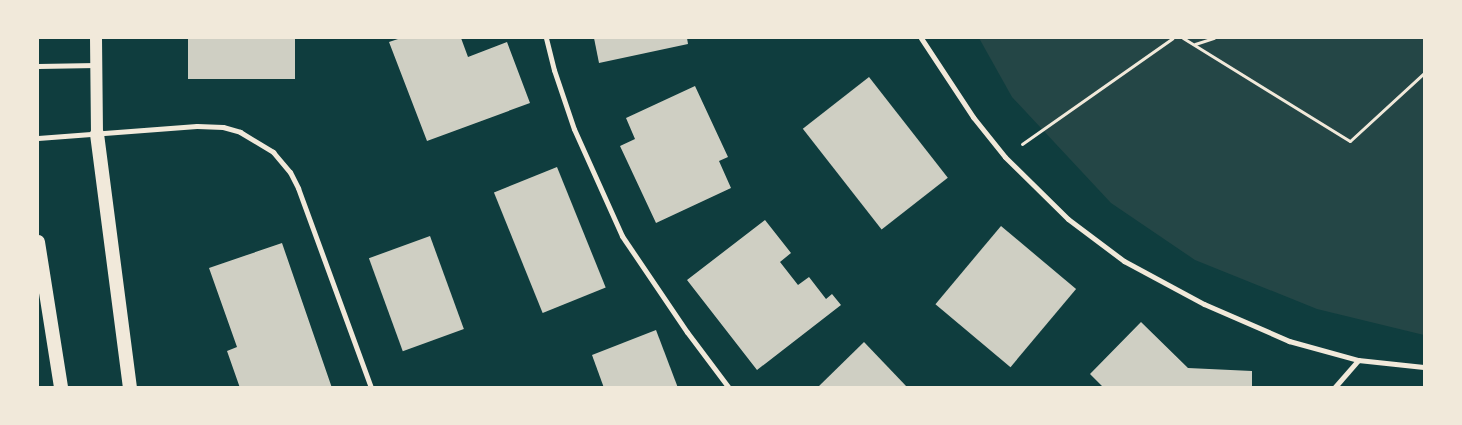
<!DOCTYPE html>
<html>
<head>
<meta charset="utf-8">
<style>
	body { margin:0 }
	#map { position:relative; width:1462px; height:425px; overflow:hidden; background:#0f3d3e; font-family:"Exo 2",sans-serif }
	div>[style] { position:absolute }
	.green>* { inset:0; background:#244646 }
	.building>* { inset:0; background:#cfcfc3; transform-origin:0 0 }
	.path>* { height:3px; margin:-1.5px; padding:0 1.5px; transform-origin:1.5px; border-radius:1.5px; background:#f1e9da }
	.minor>* { height:5px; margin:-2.5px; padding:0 2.5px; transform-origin:2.5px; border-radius:2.5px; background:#f1e9da }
	.primary>* { height:12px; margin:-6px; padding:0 6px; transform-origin:6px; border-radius:6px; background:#f1e9da }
	.trunk>* { height:14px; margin:-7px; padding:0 7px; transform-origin:7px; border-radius:7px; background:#f1e9da }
	span { translate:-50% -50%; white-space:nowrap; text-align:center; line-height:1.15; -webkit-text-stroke:5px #f1e9da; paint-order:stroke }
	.frame { position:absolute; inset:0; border:39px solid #f1e9da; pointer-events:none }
</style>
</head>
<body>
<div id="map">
	<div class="green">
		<i style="clip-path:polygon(979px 38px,1424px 38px,1424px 335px,1317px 309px,1195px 260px,1111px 203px,1012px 97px)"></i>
	</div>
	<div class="building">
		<i style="left:188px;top:38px;width:107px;height:41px"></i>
		<i style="clip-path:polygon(401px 38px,461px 38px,468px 57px,507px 42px,530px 103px,427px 141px,389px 42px)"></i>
		<i style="clip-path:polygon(594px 38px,687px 38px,688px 44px,599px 63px)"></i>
		<i style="left:869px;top:77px;width:128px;height:84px;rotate:52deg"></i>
		<i style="clip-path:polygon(695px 86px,728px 157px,719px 161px,731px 188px,656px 223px,620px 146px,635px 139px,626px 118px)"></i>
		<i style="left:557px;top:167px;width:130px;height:68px;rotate:68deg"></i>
		<i style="clip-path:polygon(765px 220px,791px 253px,780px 262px,798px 285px,809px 277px,826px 299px,832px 294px,841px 305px,757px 370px,687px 280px)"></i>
		<i style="left:1001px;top:226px;width:98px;height:102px;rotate:40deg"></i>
		<i style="left:430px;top:236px;width:99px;height:65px;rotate:70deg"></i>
		<i style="clip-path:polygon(282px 243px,332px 388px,240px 388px,227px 351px,237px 347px,209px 268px)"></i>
		<i style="clip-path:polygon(1141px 322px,1188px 368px,1252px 371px,1252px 388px,1104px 388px,1090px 374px)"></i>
		<i style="clip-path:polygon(656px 330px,678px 388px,604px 388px,592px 355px)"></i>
		<i style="clip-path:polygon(864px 342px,907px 387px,817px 388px)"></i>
	</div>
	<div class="path">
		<i style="left:1183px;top:38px;width:196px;rotate:31.7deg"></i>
		<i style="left:1350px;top:141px;width:100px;rotate:-42.6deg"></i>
		<i style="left:1195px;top:44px;width:20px;rotate:-18deg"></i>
		<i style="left:1022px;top:144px;width:184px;rotate:-35.1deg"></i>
	</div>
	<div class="minor">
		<i style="left:546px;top:38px;width:33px;rotate:76deg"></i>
		<i style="left:554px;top:70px;width:62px;rotate:71.3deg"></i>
		<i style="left:574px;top:129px;width:117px;rotate:65.8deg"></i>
		<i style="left:622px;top:236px;width:116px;rotate:55.9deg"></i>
		<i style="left:687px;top:332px;width:70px;rotate:53.1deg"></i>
		<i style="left:921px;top:38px;width:95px;rotate:56.6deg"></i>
		<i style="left:973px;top:117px;width:51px;rotate:51.3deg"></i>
		<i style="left:1005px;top:157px;width:88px;rotate:44.5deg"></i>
		<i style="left:1068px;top:219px;width:70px;rotate:36.9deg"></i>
		<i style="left:1124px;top:261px;width:91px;rotate:28.3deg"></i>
		<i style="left:1204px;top:304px;width:93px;rotate:23.5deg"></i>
		<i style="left:1289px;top:341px;width:72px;rotate:15.4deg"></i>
		<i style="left:1358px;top:360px;width:66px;rotate:6.1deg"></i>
		<i style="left:38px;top:66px;width:58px;rotate:-1deg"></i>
		<i style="left:38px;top:138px;width:159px;rotate:-4.3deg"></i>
		<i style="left:197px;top:126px;width:26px;rotate:2deg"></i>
		<i style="left:223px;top:127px;width:18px;rotate:16deg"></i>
		<i style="left:240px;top:132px;width:39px;rotate:31deg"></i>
		<i style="left:273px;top:152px;width:26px;rotate:50deg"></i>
		<i style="left:290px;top:172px;width:18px;rotate:63deg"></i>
		<i style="left:298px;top:188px;width:213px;rotate:69.9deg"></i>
		<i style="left:1334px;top:388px;width:37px;rotate:-49deg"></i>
	</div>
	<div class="primary">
		<i style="left:96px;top:38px;width:96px;rotate:89.4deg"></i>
	</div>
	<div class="trunk">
		<i style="left:97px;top:134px;width:256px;rotate:82.6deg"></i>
		<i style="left:38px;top:242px;width:148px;rotate:81deg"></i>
	</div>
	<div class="frame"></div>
</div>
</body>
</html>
